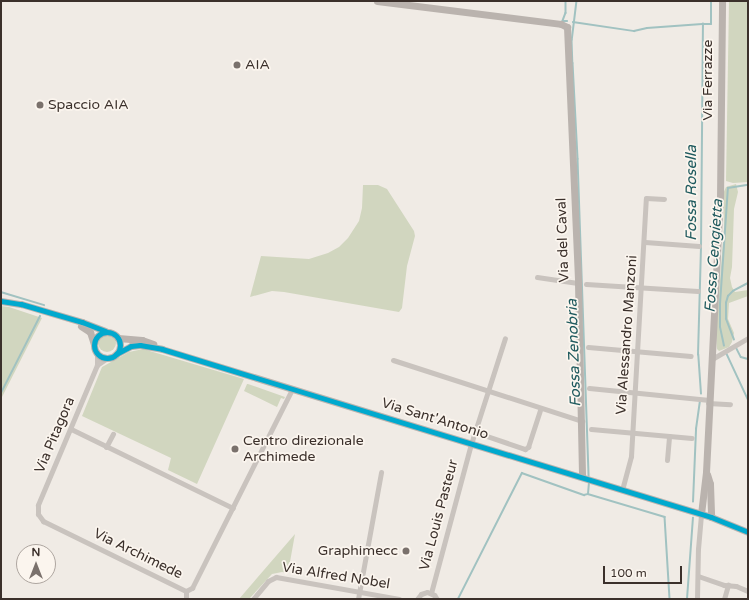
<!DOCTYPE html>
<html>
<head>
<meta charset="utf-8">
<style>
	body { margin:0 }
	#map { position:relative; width:749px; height:600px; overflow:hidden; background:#f0ebe5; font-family:"Varela Round",sans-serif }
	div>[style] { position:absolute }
	.green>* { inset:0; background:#d1d6bf }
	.round { border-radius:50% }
	.stream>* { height:1.5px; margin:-0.75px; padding:0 0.75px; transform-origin:0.75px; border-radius:0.75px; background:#a1c2c1 }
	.street>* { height:5px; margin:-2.5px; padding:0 2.5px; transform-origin:2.5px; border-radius:2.5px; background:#c9c3be }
	.secondary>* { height:7px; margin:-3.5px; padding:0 3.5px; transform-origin:3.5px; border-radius:3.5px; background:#bab3ae }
	.secondary>.ring { margin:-3.5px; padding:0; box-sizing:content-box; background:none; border:7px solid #bab3ae; border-radius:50% }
	.bus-1>* { height:5px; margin:-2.5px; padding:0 2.5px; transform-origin:2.5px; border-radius:2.5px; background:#00a9ce }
	.bus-1>.ring { margin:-2.5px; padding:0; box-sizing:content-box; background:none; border:5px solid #00a9ce; border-radius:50% }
	.dots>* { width:11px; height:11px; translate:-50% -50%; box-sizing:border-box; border:2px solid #fbf5ee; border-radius:50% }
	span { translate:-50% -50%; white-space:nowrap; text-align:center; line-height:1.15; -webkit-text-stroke:3.5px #fbf5ee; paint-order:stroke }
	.poi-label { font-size:14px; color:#3b302b }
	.left { translate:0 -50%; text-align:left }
	.right { translate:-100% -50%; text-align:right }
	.street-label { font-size:14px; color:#3b302b }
	.water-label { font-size:15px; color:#1f5a5e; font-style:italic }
	.frame { position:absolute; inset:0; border:2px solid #3b302b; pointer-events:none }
	.north { position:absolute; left:16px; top:544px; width:40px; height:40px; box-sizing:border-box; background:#fbf5ee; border:1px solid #aea6a0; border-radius:50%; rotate:0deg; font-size:11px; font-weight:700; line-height:16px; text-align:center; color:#3b302b }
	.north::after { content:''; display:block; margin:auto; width:14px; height:18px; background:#7a716c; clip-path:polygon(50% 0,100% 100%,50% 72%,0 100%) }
	.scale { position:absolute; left:603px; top:566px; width:79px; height:18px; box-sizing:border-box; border:2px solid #3b302b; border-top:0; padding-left:5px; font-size:12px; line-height:14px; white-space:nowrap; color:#3b302b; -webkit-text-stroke:3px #fbf5ee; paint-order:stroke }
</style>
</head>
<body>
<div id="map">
	<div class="green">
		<i style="clip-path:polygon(729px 1px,748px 1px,748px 182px,733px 183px,726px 181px)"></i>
		<i style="clip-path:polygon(736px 184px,738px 192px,734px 209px,732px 267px,730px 278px,732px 287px,735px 292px,748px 290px,748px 296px,729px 303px,728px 319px,734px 333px,732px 342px,729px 347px,719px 351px,717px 349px,716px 334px,724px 227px,723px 194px,726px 187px)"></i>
		<i style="clip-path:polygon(363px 185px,378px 185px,387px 189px,414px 231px,415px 236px,407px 266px,402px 308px,399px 312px,284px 292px,272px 291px,250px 297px,261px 256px,309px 259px,328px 253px,339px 247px,348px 238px,359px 221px,362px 208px)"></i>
		<i style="clip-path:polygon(1px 306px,9px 307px,42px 318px,1px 399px)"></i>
		<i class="round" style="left:98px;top:334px;width:18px;height:18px"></i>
		<i style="clip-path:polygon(143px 349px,244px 379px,197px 484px,168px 470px,171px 458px,82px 416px,102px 367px,129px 352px)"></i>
		<i style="clip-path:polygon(247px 384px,248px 384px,285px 397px,284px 399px,281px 398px,277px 407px,244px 391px)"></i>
		<i style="clip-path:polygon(295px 534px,288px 573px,282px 572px,272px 574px,249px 599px,239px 599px)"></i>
	</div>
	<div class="stream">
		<i style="left:566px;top:1px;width:12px;rotate:90deg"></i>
		<i style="left:566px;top:13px;width:9px;rotate:111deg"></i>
		<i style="left:563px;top:21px;width:4px"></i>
		<i style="left:577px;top:1px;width:39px;rotate:97deg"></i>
		<i style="left:572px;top:40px;width:23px;rotate:88deg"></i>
		<i style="left:573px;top:63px;width:96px;rotate:87deg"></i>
		<i style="left:578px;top:159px;width:317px;rotate:88deg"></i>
		<i style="left:573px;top:22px;width:62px;rotate:8.4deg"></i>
		<i style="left:634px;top:31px;width:13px;rotate:-13deg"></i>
		<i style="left:647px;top:28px;width:55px;rotate:-4.2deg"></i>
		<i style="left:1px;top:292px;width:45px;rotate:16.8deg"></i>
		<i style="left:734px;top:340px;width:22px;rotate:-111deg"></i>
		<i style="left:726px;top:319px;width:16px;rotate:-90deg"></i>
		<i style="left:726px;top:303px;width:7px;rotate:-74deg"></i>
		<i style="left:728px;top:296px;width:7px;rotate:-45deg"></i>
		<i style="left:733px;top:291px;width:17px;rotate:-28deg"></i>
		<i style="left:724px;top:346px;width:19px;rotate:-102deg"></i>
		<i style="left:720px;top:327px;width:23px;rotate:-90deg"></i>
		<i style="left:720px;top:304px;width:116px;rotate:-86.1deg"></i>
		<i style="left:728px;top:188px;width:20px;rotate:-9deg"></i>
		<i style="left:736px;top:347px;width:11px;rotate:63deg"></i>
		<i style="left:741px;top:357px;width:7px;rotate:16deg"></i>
		<i style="left:727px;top:354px;width:50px;rotate:65deg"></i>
		<i style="left:1px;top:393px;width:86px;rotate:-63.1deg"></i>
		<i style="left:701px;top:394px;width:39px;rotate:-94deg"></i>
		<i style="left:698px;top:355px;width:107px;rotate:-88.4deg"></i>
		<i style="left:701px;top:248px;width:224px;rotate:-89.5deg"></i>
		<i style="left:703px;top:24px;width:8px"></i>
		<i style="left:711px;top:24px;width:23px;rotate:-90deg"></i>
		<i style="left:588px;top:494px;width:80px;rotate:16.6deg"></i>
		<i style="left:665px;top:517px;width:82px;rotate:86.5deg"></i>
		<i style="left:693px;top:502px;width:73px;rotate:-87.6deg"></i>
		<i style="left:696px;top:429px;width:27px;rotate:-82deg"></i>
		<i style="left:458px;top:599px;width:141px;rotate:-63.1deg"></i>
		<i style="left:522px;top:473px;width:66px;rotate:19.5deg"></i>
		<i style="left:584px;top:495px;width:4px;rotate:-14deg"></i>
		<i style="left:588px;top:494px;width:12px;rotate:-85deg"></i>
		<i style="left:687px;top:599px;width:81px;rotate:-85.8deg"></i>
	</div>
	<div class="street">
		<i style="left:645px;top:242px;width:54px;rotate:4.2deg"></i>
		<i style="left:537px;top:277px;width:41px;rotate:8.3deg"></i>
		<i style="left:586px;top:284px;width:112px;rotate:3.6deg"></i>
		<i style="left:588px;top:347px;width:103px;rotate:5deg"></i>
		<i style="left:97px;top:353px;width:12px;rotate:90deg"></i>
		<i style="left:97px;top:365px;width:152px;rotate:112.9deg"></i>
		<i style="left:38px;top:505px;width:9px;rotate:90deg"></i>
		<i style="left:38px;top:514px;width:9px;rotate:54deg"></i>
		<i style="left:43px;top:521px;width:159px;rotate:26.1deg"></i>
		<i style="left:186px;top:591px;width:7px;rotate:-27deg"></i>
		<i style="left:192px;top:588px;width:223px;rotate:-63.3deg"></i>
		<i style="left:712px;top:359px;width:42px;rotate:-30.3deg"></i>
		<i style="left:393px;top:360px;width:199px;rotate:17.9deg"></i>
		<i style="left:97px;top:365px;width:12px;rotate:-35deg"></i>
		<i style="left:589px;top:388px;width:121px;rotate:5.7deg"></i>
		<i style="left:708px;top:403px;width:22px;rotate:3deg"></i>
		<i style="left:71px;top:429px;width:180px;rotate:26deg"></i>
		<i style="left:591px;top:429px;width:101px;rotate:5.1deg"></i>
		<i style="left:475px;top:432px;width:53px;rotate:18.8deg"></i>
		<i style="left:525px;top:449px;width:4px;rotate:-34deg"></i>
		<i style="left:528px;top:447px;width:40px;rotate:-72deg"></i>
		<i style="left:106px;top:447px;width:15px;rotate:-62deg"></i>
		<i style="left:667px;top:460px;width:24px;rotate:-85deg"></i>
		<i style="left:622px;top:490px;width:35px;rotate:-75deg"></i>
		<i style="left:631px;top:456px;width:258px;rotate:-86.7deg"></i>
		<i style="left:646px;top:198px;width:18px;rotate:3deg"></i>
		<i style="left:698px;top:576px;width:28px;rotate:19deg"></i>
		<i style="left:724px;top:585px;width:12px;rotate:5deg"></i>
		<i style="left:736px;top:586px;width:13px;rotate:23deg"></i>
		<i style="left:186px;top:591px;width:8px;rotate:90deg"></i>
		<i style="left:431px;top:593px;width:154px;rotate:-75deg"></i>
		<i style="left:471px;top:444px;width:111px;rotate:-72.2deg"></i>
		<i style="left:253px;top:599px;width:23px;rotate:-50deg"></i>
		<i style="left:268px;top:581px;width:9px;rotate:-27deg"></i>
		<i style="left:276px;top:577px;width:125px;rotate:10.1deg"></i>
		<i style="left:358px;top:599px;width:129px;rotate:-79.7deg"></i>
		<i style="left:417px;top:599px;width:6px;rotate:-51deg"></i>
		<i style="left:421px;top:594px;width:6px;rotate:-18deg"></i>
		<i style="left:427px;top:592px;width:8px;rotate:23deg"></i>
		<i style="left:434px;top:595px;width:5px;rotate:53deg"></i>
		<i style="left:697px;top:599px;width:50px;rotate:-88.9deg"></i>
		<i style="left:698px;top:549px;width:35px;rotate:-85deg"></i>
		<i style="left:724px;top:599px;width:15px;rotate:-74deg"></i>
	</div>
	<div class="secondary">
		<i style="left:377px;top:1px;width:185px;rotate:7.1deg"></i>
		<i style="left:561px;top:24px;width:7px;rotate:27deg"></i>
		<i style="left:567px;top:27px;width:256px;rotate:87.5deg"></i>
		<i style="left:578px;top:283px;width:194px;rotate:88.8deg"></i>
		<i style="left:1px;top:301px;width:20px;rotate:9deg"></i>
		<i style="left:21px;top:304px;width:64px;rotate:16.4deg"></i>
		<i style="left:82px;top:322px;width:25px;rotate:21deg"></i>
		<i style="left:81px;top:326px;width:11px;rotate:34deg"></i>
		<i style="left:90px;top:332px;width:13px;rotate:72deg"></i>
		<i class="ring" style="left:94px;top:332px;width:19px;height:19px"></i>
		<i style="left:118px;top:338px;width:24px;rotate:5deg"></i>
		<i style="left:142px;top:340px;width:12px;rotate:20deg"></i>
		<i style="left:116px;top:354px;width:17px;rotate:-28deg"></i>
		<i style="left:131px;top:346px;width:9px;rotate:-6deg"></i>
		<i style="left:140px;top:345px;width:22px;rotate:10deg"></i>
		<i style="left:162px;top:349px;width:574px;rotate:17.01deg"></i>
		<i style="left:711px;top:517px;width:40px;rotate:22deg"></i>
		<i style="left:707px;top:474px;width:10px;rotate:73deg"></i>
		<i style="left:710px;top:484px;width:33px;rotate:88deg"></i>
		<i style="left:701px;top:514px;width:42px;rotate:-83.2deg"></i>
		<i style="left:706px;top:472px;width:273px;rotate:-87.1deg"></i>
		<i style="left:720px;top:199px;width:198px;rotate:-89.4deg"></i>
	</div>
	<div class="bus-1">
		<i style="left:1px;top:301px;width:20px;rotate:9deg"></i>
		<i style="left:21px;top:304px;width:64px;rotate:16.4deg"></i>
		<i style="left:82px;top:322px;width:25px;rotate:21deg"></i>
		<i class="ring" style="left:94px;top:332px;width:21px;height:21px"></i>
		<i style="left:116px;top:354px;width:17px;rotate:-28deg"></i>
		<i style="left:131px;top:346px;width:9px;rotate:-6deg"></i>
		<i style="left:140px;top:345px;width:22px;rotate:10deg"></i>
		<i style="left:162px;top:349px;width:574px;rotate:17.01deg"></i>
		<i style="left:711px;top:517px;width:40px;rotate:22deg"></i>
	</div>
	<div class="dots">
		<i style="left:237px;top:65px;background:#7a716c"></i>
		<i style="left:40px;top:105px;background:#7a716c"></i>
		<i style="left:235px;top:449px;background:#7a716c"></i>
		<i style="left:406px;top:551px;background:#7a716c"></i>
	</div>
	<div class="poi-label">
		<span class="left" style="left:245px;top:65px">AIA</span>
		<span class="left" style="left:48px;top:105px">Spaccio AIA</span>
		<span class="left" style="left:243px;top:449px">Centro direzionale<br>Archimede</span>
		<span class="right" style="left:398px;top:551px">Graphimecc</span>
	</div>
	<div class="street-label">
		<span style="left:708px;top:80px;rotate:-90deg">Via Ferrazze</span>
		<span style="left:563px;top:240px;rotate:-92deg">Via del Caval</span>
		<span style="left:627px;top:335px;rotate:-86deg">Via Alessandro Manzoni</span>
		<span style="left:435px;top:419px;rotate:17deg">Via Sant'Antonio</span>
		<span style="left:55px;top:435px;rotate:-67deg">Via Pitagora</span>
		<span style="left:439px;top:515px;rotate:-75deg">Via Louis Pasteur</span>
		<span style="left:138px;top:554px;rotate:26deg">Via Archimede</span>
		<span style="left:336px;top:576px;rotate:9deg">Via Alfred Nobel</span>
	</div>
	<div class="water-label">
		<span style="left:692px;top:193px;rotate:-90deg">Fossa Rosella</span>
		<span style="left:714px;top:256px;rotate:-86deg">Fossa Cengietta</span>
		<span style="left:574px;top:353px;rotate:-92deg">Fossa Zenobria</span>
	</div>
	<div class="frame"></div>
	<div class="north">N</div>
	<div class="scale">100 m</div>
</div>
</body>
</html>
